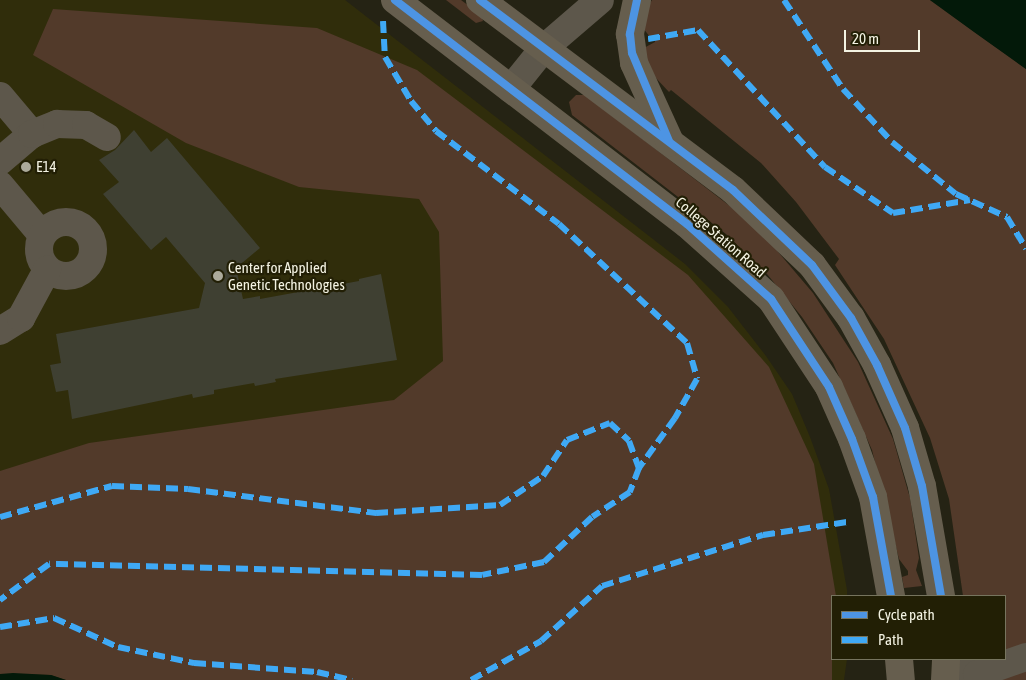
<!DOCTYPE html>
<html>
<head>
<meta charset="utf-8">
<style>
	body { margin:0 }
	#map { position:relative; width:1026px; height:680px; overflow:hidden; background:#252314; font-family:"Asap Condensed",sans-serif }
	div>[style] { position:absolute }
	.built>* { inset:0; background:#302d0b }
	.green>* { inset:0; background:#523a2a }
	.water>* { inset:0; background:#031909 }
	.building>* { inset:0; background:#3f4032 }
	.minor>* { height:28px; margin:-14px; padding:0 14px; transform-origin:14px; border-radius:14px; background:#5d574b }
	.minor>.ring { margin:-14px; padding:0; box-sizing:content-box; background:none; border:28px solid #5d574b; border-radius:50% }
	.major>* { height:28px; margin:-14px; padding:0 14px; transform-origin:14px; border-radius:14px; background:#665e4e }
	.quiet>* { height:6px; margin-top:-3px; transform-origin:0; background:repeating-linear-gradient(90deg,#3fa9f5 0 12px,transparent 0 18px) }
	.cycleway>* { height:8px; margin:-4px; padding:0 4px; transform-origin:4px; border-radius:4px; background:#4d94e3 }
	.dots>* { width:14px; height:14px; translate:-50% -50%; box-sizing:border-box; border:2px solid #221f05; border-radius:50% }
	span { translate:-50% -50%; white-space:nowrap; text-align:center; line-height:1.15; -webkit-text-stroke:4.5px #221f05; paint-order:stroke }
	.poi-label { font-size:15px; color:#f4f3e3 }
	.left { translate:0 -50%; text-align:left }
	.street-label { font-size:15px; color:#f4f3e3 }
	.legend { position:absolute; left:831px; top:595px; width:175px; height:65px; box-sizing:border-box; background:#221f05; border:1px solid #76745e; margin:0; padding:6px 9px; list-style:none; font-size:15px; color:#f4f3e3 }
	.legend li { display:flex; align-items:center; gap:10px; height:25px }
	.legend b { width:25px; border:1px solid #76745e }
	.scale { position:absolute; left:844px; top:30px; width:76px; height:22px; box-sizing:border-box; border:2px solid #f4f3e3; border-top:0; padding-left:6px; font-size:15px; line-height:18px; white-space:nowrap; color:#f4f3e3; -webkit-text-stroke:4px #221f05; paint-order:stroke }
</style>
</head>
<body>
<div id="map">
	<div class="built">
		<i style="clip-path:polygon(0 0,345px 0,685px 264px,728px 307px,766px 356px,792px 394px,810px 437px,829px 489px,847px 590px,847px 596px,832px 596px,832px 659px,847px 659px,844px 680px,66px 680px,51px 675px,0 674px)"></i>
	</div>
	<div class="green">
		<i style="clip-path:polygon(446px 0,461px 0,481px 15px,483px 21px,476px 23px)"></i>
		<i style="clip-path:polygon(652px 0,930px 0,1026px 69px,1026px 649px,1005px 656px,1005px 596px,963px 596px,949px 499px,930px 438px,884px 339px,835px 265px,839px 259px,796px 202px,761px 163px,671px 90px,669px 92px,654px 76px,642px 49px,655px 42px,655px 37px,650px 37px,643px 28px,647px 8px)"></i>
		<i style="clip-path:polygon(53px 9px,317px 28px,417px 70px,688px 275px,769px 367px,814px 464px,836px 596px,832px 596px,832px 680px,66px 680px,51px 675px,0 674px,0 471px,89px 443px,394px 400px,443px 361px,439px 232px,419px 199px,299px 187px,186px 143px,33px 55px)"></i>
		<i style="clip-path:polygon(576px 95px,585px 95px,735px 210px,773px 246px,813px 293px,858px 362px,893px 439px,910px 498px,919px 558px,916px 570px,922px 586px,904px 588px,902px 577px,908px 575px,908px 571px,899px 559px,872px 450px,833px 363px,802px 317px,767px 274px,726px 234px,572px 115px,569px 102px)"></i>
		<i style="clip-path:polygon(1026px 665px,1026px 680px,983px 680px)"></i>
	</div>
	<div class="water">
		<i style="clip-path:polygon(930px 0,1026px 0,1026px 69px,974px 32px)"></i>
		<i style="clip-path:polygon(13px 673px,51px 675px,66px 680px,0 680px,0 674px)"></i>
	</div>
	<div class="building">
		<i style="clip-path:polygon(134px 130px,151px 152px,167px 138px,260px 248px,236px 268px,243px 299px,260px 296px,260px 299px,359px 281px,359px 279px,381px 274px,397px 360px,275px 379px,276px 382px,255px 386px,254px 383px,214px 390px,214px 394px,193px 398px,192px 394px,72px 419px,68px 390px,56px 392px,50px 365px,61px 363px,56px 334px,199px 308px,205px 283px,166px 237px,151px 250px,103px 194px,119px 182px,99px 160px,115px 150px)"></i>
	</div>
	<div class="minor">
		<i style="left:511px;top:89px;width:51px;rotate:-51.3deg"></i>
		<i style="left:543px;top:49px;width:75px;rotate:-40.7deg"></i>
		<i style="left:0;top:96px;width:50px;rotate:49.9deg"></i>
		<i style="left:0;top:161px;width:42px;rotate:-40.2deg"></i>
		<i style="left:32px;top:134px;width:27px;rotate:-22deg"></i>
		<i style="left:57px;top:124px;width:29px;rotate:2deg"></i>
		<i style="left:86px;top:125px;width:24px;rotate:30deg"></i>
		<i style="left:0;top:185px;width:65px;rotate:50deg"></i>
		<i class="ring" style="left:39px;top:222px;width:26px;height:26px"></i>
		<i style="left:0;top:331px;width:25px;rotate:-32deg"></i>
		<i style="left:21px;top:318px;width:55px;rotate:-61.6deg"></i>
		<i style="left:946px;top:673px;width:31px;rotate:2deg"></i>
		<i style="left:977px;top:674px;width:52px;rotate:-19.1deg"></i>
	</div>
	<div class="major">
		<i style="left:395px;top:0;width:368px;rotate:37.5deg"></i>
		<i style="left:687px;top:224px;width:113px;rotate:41.8deg"></i>
		<i style="left:771px;top:299px;width:105px;rotate:56.6deg"></i>
		<i style="left:829px;top:387px;width:57px;rotate:66.1deg"></i>
		<i style="left:852px;top:439px;width:62px;rotate:70.1deg"></i>
		<i style="left:873px;top:497px;width:101px;rotate:79.7deg"></i>
		<i style="left:480px;top:0;width:316px;rotate:36.9deg"></i>
		<i style="left:733px;top:190px;width:109px;rotate:43.5deg"></i>
		<i style="left:812px;top:265px;width:66px;rotate:53.7deg"></i>
		<i style="left:851px;top:318px;width:54px;rotate:61deg"></i>
		<i style="left:877px;top:365px;width:69px;rotate:66deg"></i>
		<i style="left:905px;top:428px;width:60px;rotate:73.7deg"></i>
		<i style="left:922px;top:486px;width:112px;rotate:80.2deg"></i>
		<i style="left:637px;top:0;width:35px;rotate:102deg"></i>
		<i style="left:630px;top:34px;width:29px;rotate:82deg"></i>
		<i style="left:634px;top:63px;width:87px;rotate:65.5deg"></i>
		<i style="left:899px;top:659px;width:21px;rotate:85deg"></i>
		<i style="left:945px;top:680px;width:21px;rotate:-87deg"></i>
	</div>
	<div class="quiet">
		<i style="left:784px;top:0;width:107px;rotate:56.5deg"></i>
		<i style="left:843px;top:89px;width:72px;rotate:47.2deg"></i>
		<i style="left:892px;top:142px;width:82px;rotate:39.1deg"></i>
		<i style="left:956px;top:194px;width:56px;rotate:24.3deg"></i>
		<i style="left:1007px;top:217px;width:37px;rotate:59deg"></i>
		<i style="left:383px;top:21px;width:36px;rotate:87deg"></i>
		<i style="left:385px;top:57px;width:51px;rotate:59.4deg"></i>
		<i style="left:411px;top:101px;width:39px;rotate:50deg"></i>
		<i style="left:436px;top:131px;width:154px;rotate:37.1deg"></i>
		<i style="left:559px;top:224px;width:175px;rotate:42.9deg"></i>
		<i style="left:687px;top:343px;width:37px;rotate:74deg"></i>
		<i style="left:697px;top:379px;width:45px;rotate:119.4deg"></i>
		<i style="left:675px;top:418px;width:62px;rotate:125.8deg"></i>
		<i style="left:648px;top:39px;width:51px;rotate:-10.2deg"></i>
		<i style="left:698px;top:30px;width:187px;rotate:47.2deg"></i>
		<i style="left:825px;top:167px;width:82px;rotate:34.1deg"></i>
		<i style="left:893px;top:213px;width:78px;rotate:-9.6deg"></i>
		<i style="left:0;top:517px;width:116px;rotate:-15.5deg"></i>
		<i style="left:112px;top:486px;width:76px;rotate:2.3deg"></i>
		<i style="left:188px;top:489px;width:190px;rotate:7.3deg"></i>
		<i style="left:376px;top:513px;width:124px;rotate:-3.7deg"></i>
		<i style="left:500px;top:505px;width:52px;rotate:-34deg"></i>
		<i style="left:543px;top:476px;width:43px;rotate:-56.3deg"></i>
		<i style="left:567px;top:440px;width:46px;rotate:-21.6deg"></i>
		<i style="left:610px;top:423px;width:26px;rotate:43deg"></i>
		<i style="left:629px;top:441px;width:29px;rotate:70deg"></i>
		<i style="left:639px;top:468px;width:26px;rotate:111deg"></i>
		<i style="left:630px;top:492px;width:45px;rotate:146.7deg"></i>
		<i style="left:592px;top:517px;width:66px;rotate:136.8deg"></i>
		<i style="left:544px;top:562px;width:63px;rotate:168.2deg"></i>
		<i style="left:482px;top:575px;width:433px;rotate:-178.5deg"></i>
		<i style="left:49px;top:564px;width:61px;rotate:143.7deg"></i>
		<i style="left:0;top:627px;width:55px;rotate:-9.5deg"></i>
		<i style="left:54px;top:618px;width:70px;rotate:24.4deg"></i>
		<i style="left:118px;top:647px;width:78px;rotate:11.9deg"></i>
		<i style="left:194px;top:663px;width:123px;rotate:4.2deg"></i>
		<i style="left:317px;top:672px;width:36px;rotate:13deg"></i>
		<i style="left:471px;top:680px;width:80px;rotate:-29.1deg"></i>
		<i style="left:541px;top:641px;width:82px;rotate:-42deg"></i>
		<i style="left:602px;top:586px;width:169px;rotate:-17.6deg"></i>
		<i style="left:763px;top:535px;width:85px;rotate:-8.8deg"></i>
	</div>
	<div class="cycleway">
		<i style="left:395px;top:0;width:368px;rotate:37.5deg"></i>
		<i style="left:687px;top:224px;width:113px;rotate:41.8deg"></i>
		<i style="left:771px;top:299px;width:105px;rotate:56.6deg"></i>
		<i style="left:829px;top:387px;width:57px;rotate:66.1deg"></i>
		<i style="left:852px;top:439px;width:62px;rotate:70.1deg"></i>
		<i style="left:873px;top:497px;width:101px;rotate:79.7deg"></i>
		<i style="left:480px;top:0;width:316px;rotate:36.9deg"></i>
		<i style="left:733px;top:190px;width:109px;rotate:43.5deg"></i>
		<i style="left:812px;top:265px;width:66px;rotate:53.7deg"></i>
		<i style="left:851px;top:318px;width:54px;rotate:61deg"></i>
		<i style="left:877px;top:365px;width:69px;rotate:66deg"></i>
		<i style="left:905px;top:428px;width:60px;rotate:73.7deg"></i>
		<i style="left:922px;top:486px;width:112px;rotate:80.2deg"></i>
		<i style="left:637px;top:0;width:35px;rotate:102deg"></i>
		<i style="left:630px;top:34px;width:19px;rotate:84deg"></i>
		<i style="left:632px;top:53px;width:95px;rotate:67.2deg"></i>
	</div>
	<div class="dots">
		<i style="left:26px;top:167px;background:#acaa9b"></i>
		<i style="left:218px;top:276px;background:#acaa9b"></i>
	</div>
	<div class="poi-label">
		<span class="left" style="left:36px;top:167px">E14</span>
		<span class="left" style="left:228px;top:276px">Center for Applied<br>Genetic Technologies</span>
	</div>
	<div class="street-label">
		<span style="left:721px;top:237px;rotate:41deg">College Station Road</span>
	</div>
	<ul class="legend">
	<li><b style="height:6px;background:#4d94e3"></b>Cycle path</li>
	<li><b style="height:6px;background:#3fa9f5"></b>Path</li>
	</ul>
	<div class="scale">20 m</div>
</div>
</body>
</html>
